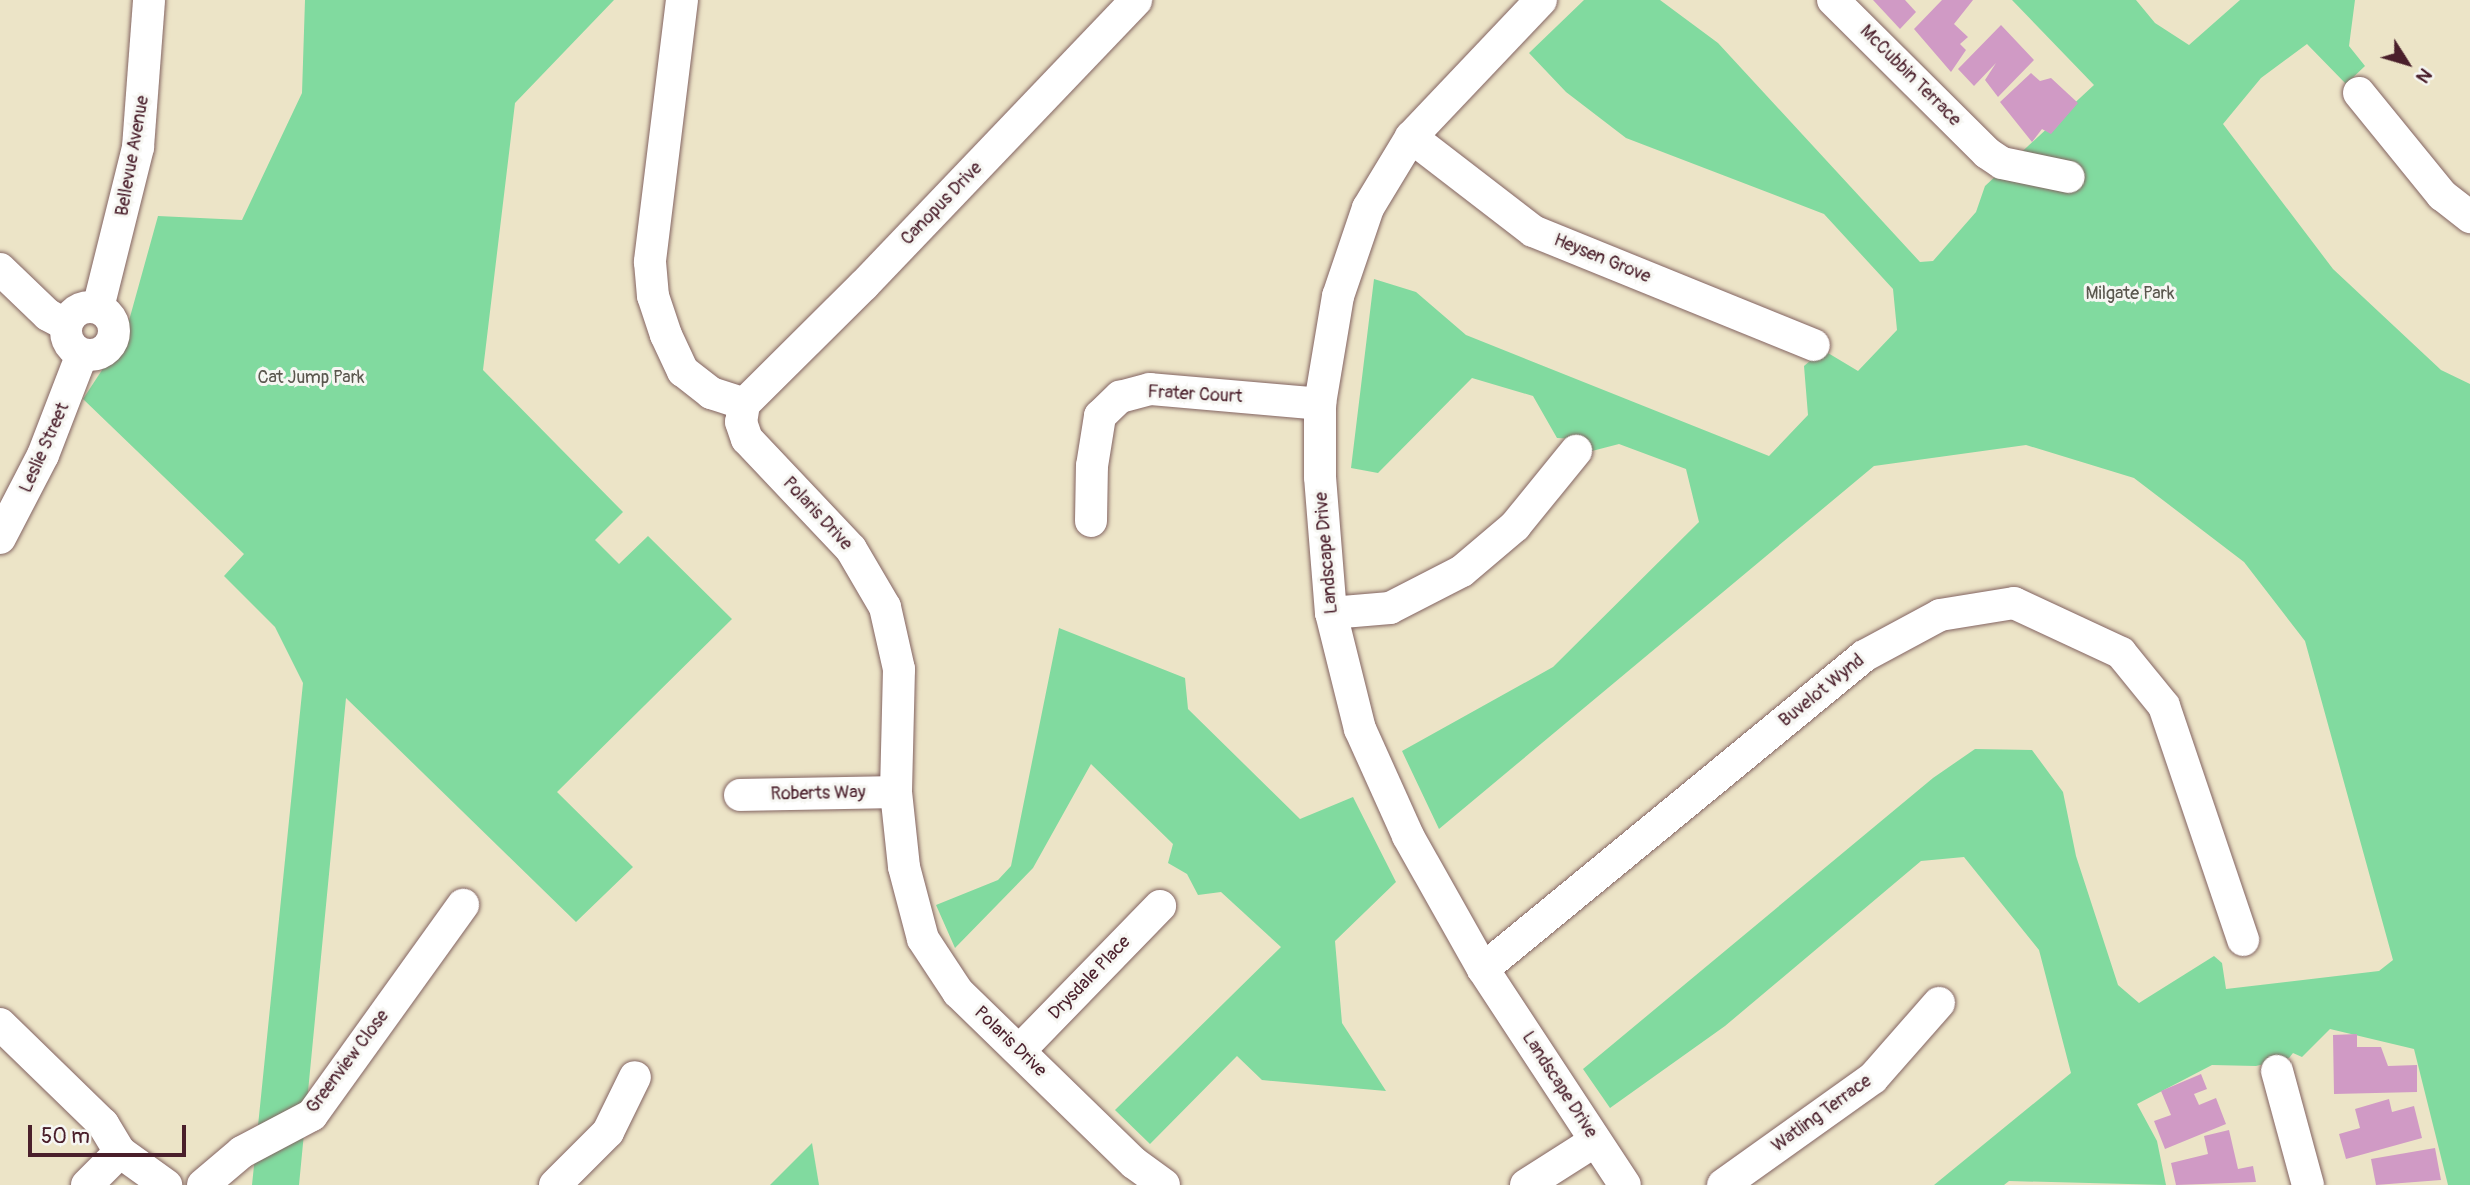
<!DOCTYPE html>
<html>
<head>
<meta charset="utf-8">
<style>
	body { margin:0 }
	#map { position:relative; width:2470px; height:1185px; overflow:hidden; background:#ece4c7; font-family:Pangolin,sans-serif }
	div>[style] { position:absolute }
	.green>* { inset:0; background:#81da9f }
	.building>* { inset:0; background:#d09ac5 }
	.roads { filter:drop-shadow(0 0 2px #836462) drop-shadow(0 0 2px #836462) }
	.minor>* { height:32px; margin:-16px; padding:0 16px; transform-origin:16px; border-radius:16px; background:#fff }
	.minor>.ring { margin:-16px; padding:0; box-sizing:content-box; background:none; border:32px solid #fff; border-radius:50% }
	span { translate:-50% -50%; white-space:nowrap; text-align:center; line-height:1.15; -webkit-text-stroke:6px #f6f6f2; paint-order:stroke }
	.street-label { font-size:18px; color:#4a1f2b }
	.park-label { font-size:18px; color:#5a574e }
	.north { position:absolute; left:2372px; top:28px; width:70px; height:70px; -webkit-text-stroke:5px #f6f6f2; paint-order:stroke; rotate:127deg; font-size:19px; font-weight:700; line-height:28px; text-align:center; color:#4a1f2b }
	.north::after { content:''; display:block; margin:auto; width:24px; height:32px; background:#4a1f2b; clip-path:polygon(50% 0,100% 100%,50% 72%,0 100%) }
	.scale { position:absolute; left:28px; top:1125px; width:158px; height:32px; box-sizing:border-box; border:4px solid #4a1f2b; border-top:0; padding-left:9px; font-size:21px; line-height:24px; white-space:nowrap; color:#4a1f2b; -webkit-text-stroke:5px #f6f6f2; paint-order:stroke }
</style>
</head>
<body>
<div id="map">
	<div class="green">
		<i style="clip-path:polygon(305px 0,614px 0,515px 103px,483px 370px,623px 512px,595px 540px,619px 564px,648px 536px,732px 619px,557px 792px,633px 867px,576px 922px,346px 698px,299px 1185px,252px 1185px,303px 683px,275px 627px,224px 576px,244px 554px,83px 399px,125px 335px,158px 216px,242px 220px,302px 93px)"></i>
		<i style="clip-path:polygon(1584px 0,1660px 0,1718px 43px,1920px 262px,1933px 261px,1976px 212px,1985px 186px,2094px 85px,2012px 0,2136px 0,2155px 23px,2189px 45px,2240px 0,2355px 0,2349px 46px,2365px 66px,2346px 84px,2307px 44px,2261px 78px,2223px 124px,2333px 269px,2441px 370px,2470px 384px,2470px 1185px,2448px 1185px,2414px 1049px,2330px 1029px,2302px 1057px,2293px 1053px,2289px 1058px,2256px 1066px,2212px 1065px,2137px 1104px,2157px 1141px,2166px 1185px,2009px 1181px,2004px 1185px,1934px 1185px,2071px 1073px,2039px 950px,1964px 857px,1921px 861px,1725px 1026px,1610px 1108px,1583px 1069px,1933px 778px,1975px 749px,2032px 750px,2063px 792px,2076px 856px,2118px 985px,2139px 1003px,2214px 956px,2222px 963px,2226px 989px,2379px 971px,2393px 960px,2305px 641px,2244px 562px,2134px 478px,2026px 445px,1874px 466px,1439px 829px,1402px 751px,1553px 667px,1699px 522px,1686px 469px,1619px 444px,1592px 451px,1577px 439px,1557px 438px,1533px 396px,1472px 378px,1378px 473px,1351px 468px,1374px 279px,1416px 292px,1466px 335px,1769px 456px,1808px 415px,1804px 366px,1823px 350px,1858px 371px,1897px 330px,1893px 289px,1824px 214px,1626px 138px,1566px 92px,1529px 53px)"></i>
		<i style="clip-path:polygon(1059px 628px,1185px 678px,1188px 709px,1300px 819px,1353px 797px,1396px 882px,1335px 941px,1342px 1023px,1386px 1091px,1262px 1080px,1237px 1056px,1150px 1144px,1115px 1110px,1281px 947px,1221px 892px,1198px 895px,1187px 874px,1168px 863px,1173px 844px,1091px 764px,1033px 868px,955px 948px,936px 905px,998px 880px,1011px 866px)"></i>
		<i style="clip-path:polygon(812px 1143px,819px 1185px,770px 1185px)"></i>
	</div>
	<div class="building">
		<i style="clip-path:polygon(1873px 0,1905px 0,1916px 12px,1900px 29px)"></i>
		<i style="clip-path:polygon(1942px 0,1973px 0,1954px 24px,1968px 37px,1960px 44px,1966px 50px,1951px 72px,1914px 29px)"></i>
		<i style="clip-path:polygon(2001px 25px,2034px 60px,1998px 97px,1985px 80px,1996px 63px,1974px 86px,1958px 69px)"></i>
		<i style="clip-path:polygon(2031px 73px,2040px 81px,2051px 78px,2078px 103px,2051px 134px,2042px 129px,2032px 142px,2000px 102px)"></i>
		<i style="clip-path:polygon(2357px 1034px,2357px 1047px,2381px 1047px,2388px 1066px,2417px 1065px,2417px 1092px,2334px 1094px,2333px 1035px)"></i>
		<i style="clip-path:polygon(2201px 1074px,2207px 1089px,2194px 1094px,2199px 1105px,2216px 1098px,2226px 1124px,2165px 1149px,2154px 1121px,2171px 1115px,2161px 1091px)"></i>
		<i style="clip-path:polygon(2389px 1099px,2392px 1112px,2414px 1106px,2422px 1138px,2346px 1159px,2339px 1134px,2360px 1128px,2355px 1109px)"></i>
		<i style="clip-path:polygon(2229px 1130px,2238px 1169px,2253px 1166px,2256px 1182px,2176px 1185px,2171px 1163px,2208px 1154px,2204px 1136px)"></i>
		<i style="clip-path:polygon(2435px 1148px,2441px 1180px,2376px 1185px,2371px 1159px)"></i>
	</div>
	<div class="roads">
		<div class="minor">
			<i style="left:682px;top:0;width:264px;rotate:97deg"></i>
			<i style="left:650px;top:262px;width:34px;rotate:85deg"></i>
			<i style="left:653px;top:296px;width:41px;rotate:71.6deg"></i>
			<i style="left:666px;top:335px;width:40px;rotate:65deg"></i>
			<i style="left:683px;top:371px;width:36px;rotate:38deg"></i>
			<i style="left:711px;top:393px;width:35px;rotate:18deg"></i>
			<i style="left:744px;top:404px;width:18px;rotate:99deg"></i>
			<i style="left:741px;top:422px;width:18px;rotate:71deg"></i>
			<i style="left:747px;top:439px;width:151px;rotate:46.6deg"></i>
			<i style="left:851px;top:549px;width:67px;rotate:59.6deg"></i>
			<i style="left:885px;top:607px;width:64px;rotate:77.3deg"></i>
			<i style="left:899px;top:669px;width:123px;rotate:91.4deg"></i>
			<i style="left:896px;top:792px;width:75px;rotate:83.9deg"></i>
			<i style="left:904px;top:867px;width:74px;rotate:75.2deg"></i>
			<i style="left:923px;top:939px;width:64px;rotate:56.6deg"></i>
			<i style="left:958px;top:992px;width:245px;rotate:44.2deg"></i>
			<i style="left:1134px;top:1163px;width:37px;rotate:36deg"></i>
			<i style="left:1541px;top:0;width:189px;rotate:133.5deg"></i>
			<i style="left:1411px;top:137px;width:83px;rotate:121.2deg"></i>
			<i style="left:1368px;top:208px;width:93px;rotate:108.8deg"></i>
			<i style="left:1338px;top:296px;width:109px;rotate:99.5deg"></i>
			<i style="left:1320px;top:404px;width:73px;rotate:90deg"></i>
			<i style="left:1320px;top:477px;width:136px;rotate:85.4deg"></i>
			<i style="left:1331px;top:613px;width:120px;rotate:76deg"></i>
			<i style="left:1360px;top:729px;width:117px;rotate:65.8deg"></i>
			<i style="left:1408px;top:836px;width:153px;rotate:60.6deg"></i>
			<i style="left:1483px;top:969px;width:258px;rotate:56.7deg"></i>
			<i style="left:1833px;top:0;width:217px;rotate:44.8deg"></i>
			<i style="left:1987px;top:153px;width:18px;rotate:34deg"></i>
			<i style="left:2002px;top:163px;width:68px;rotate:11.8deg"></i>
			<i style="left:2359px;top:93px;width:132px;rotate:50.9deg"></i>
			<i style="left:2442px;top:195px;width:36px;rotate:38deg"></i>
			<i style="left:1411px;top:137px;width:154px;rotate:37.6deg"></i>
			<i style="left:1533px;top:231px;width:303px;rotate:22.1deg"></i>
			<i style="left:0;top:269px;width:66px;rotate:43.8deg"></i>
			<i style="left:48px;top:315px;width:21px;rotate:28deg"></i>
			<i class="ring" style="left:66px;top:307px;width:16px;height:16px"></i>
			<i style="left:98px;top:308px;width:166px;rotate:-76deg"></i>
			<i style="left:138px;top:147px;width:147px;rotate:-85.7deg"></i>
			<i style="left:744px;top:404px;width:169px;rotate:-44.8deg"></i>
			<i style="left:864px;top:285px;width:394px;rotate:-46.3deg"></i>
			<i style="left:1091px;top:521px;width:55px;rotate:-89deg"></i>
			<i style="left:1092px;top:466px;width:51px;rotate:-80.9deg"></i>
			<i style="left:1100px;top:416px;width:28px;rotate:-44deg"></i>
			<i style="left:1120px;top:397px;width:31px;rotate:-15deg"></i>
			<i style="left:1150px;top:389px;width:171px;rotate:5deg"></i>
			<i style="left:0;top:538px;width:93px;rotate:-62.6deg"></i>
			<i style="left:43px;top:455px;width:108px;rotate:-68.9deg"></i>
			<i style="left:1331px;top:613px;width:59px;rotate:-4.8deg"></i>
			<i style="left:1390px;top:608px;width:81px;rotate:-27.2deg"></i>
			<i style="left:1462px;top:571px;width:70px;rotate:-40.3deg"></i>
			<i style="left:1515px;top:526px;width:97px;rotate:-50.9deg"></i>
			<i style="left:740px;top:795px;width:156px;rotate:-1.1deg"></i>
			<i style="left:1483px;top:969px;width:493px;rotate:-39.4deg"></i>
			<i style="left:1864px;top:656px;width:86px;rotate:-28.3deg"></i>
			<i style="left:1940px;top:615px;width:75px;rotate:-9.2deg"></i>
			<i style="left:2014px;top:603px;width:118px;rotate:25deg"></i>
			<i style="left:2121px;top:653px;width:68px;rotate:50.9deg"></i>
			<i style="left:2164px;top:706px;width:247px;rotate:71.3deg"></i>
			<i style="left:0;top:1024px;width:144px;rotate:44.2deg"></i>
			<i style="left:103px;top:1124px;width:33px;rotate:59deg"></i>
			<i style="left:120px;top:1152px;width:57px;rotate:35.7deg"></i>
			<i style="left:1020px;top:1050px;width:201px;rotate:-45.8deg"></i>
			<i style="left:2277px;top:1071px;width:118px;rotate:74.8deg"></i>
			<i style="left:87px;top:1185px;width:47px;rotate:-45deg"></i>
			<i style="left:203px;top:1185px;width:51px;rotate:-40.2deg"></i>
			<i style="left:242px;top:1152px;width:79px;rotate:-27.9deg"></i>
			<i style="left:312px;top:1115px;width:259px;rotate:-54.3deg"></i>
			<i style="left:555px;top:1185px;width:75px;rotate:-45deg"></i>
			<i style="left:608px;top:1132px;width:61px;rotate:-63.9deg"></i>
			<i style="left:1526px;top:1185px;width:82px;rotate:-32.5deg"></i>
			<i style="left:1723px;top:1185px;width:184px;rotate:-35.5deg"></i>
			<i style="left:1873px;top:1078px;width:100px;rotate:-48.7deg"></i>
		</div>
	</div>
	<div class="street-label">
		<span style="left:1910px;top:76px;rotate:45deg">McCubbin Terrace</span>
		<span style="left:133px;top:156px;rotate:-80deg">Bellevue Avenue</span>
		<span style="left:942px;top:204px;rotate:-46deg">Canopus Drive</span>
		<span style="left:1602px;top:259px;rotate:22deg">Heysen Grove</span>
		<span style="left:1195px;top:395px;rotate:3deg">Frater Court</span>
		<span style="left:45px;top:448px;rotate:-66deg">Leslie Street</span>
		<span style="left:817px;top:514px;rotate:47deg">Polaris Drive</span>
		<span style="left:1327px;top:553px;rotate:-95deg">Landscape Drive</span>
		<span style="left:1822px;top:691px;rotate:-39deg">Buvelot Wynd</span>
		<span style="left:818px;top:794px;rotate:-1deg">Roberts Way</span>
		<span style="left:1090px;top:978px;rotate:-46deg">Drysdale Place</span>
		<span style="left:1010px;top:1042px;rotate:44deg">Polaris Drive</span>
		<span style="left:348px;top:1062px;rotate:-53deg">Greenview Close</span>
		<span style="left:1559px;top:1085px;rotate:57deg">Landscape Drive</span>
		<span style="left:1822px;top:1114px;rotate:-36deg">Watling Terrace</span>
	</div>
	<div class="park-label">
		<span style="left:2130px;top:294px">Milgate Park</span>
		<span style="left:311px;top:378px">Cat Jump Park</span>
	</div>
	<div class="north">N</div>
	<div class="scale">50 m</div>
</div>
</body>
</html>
